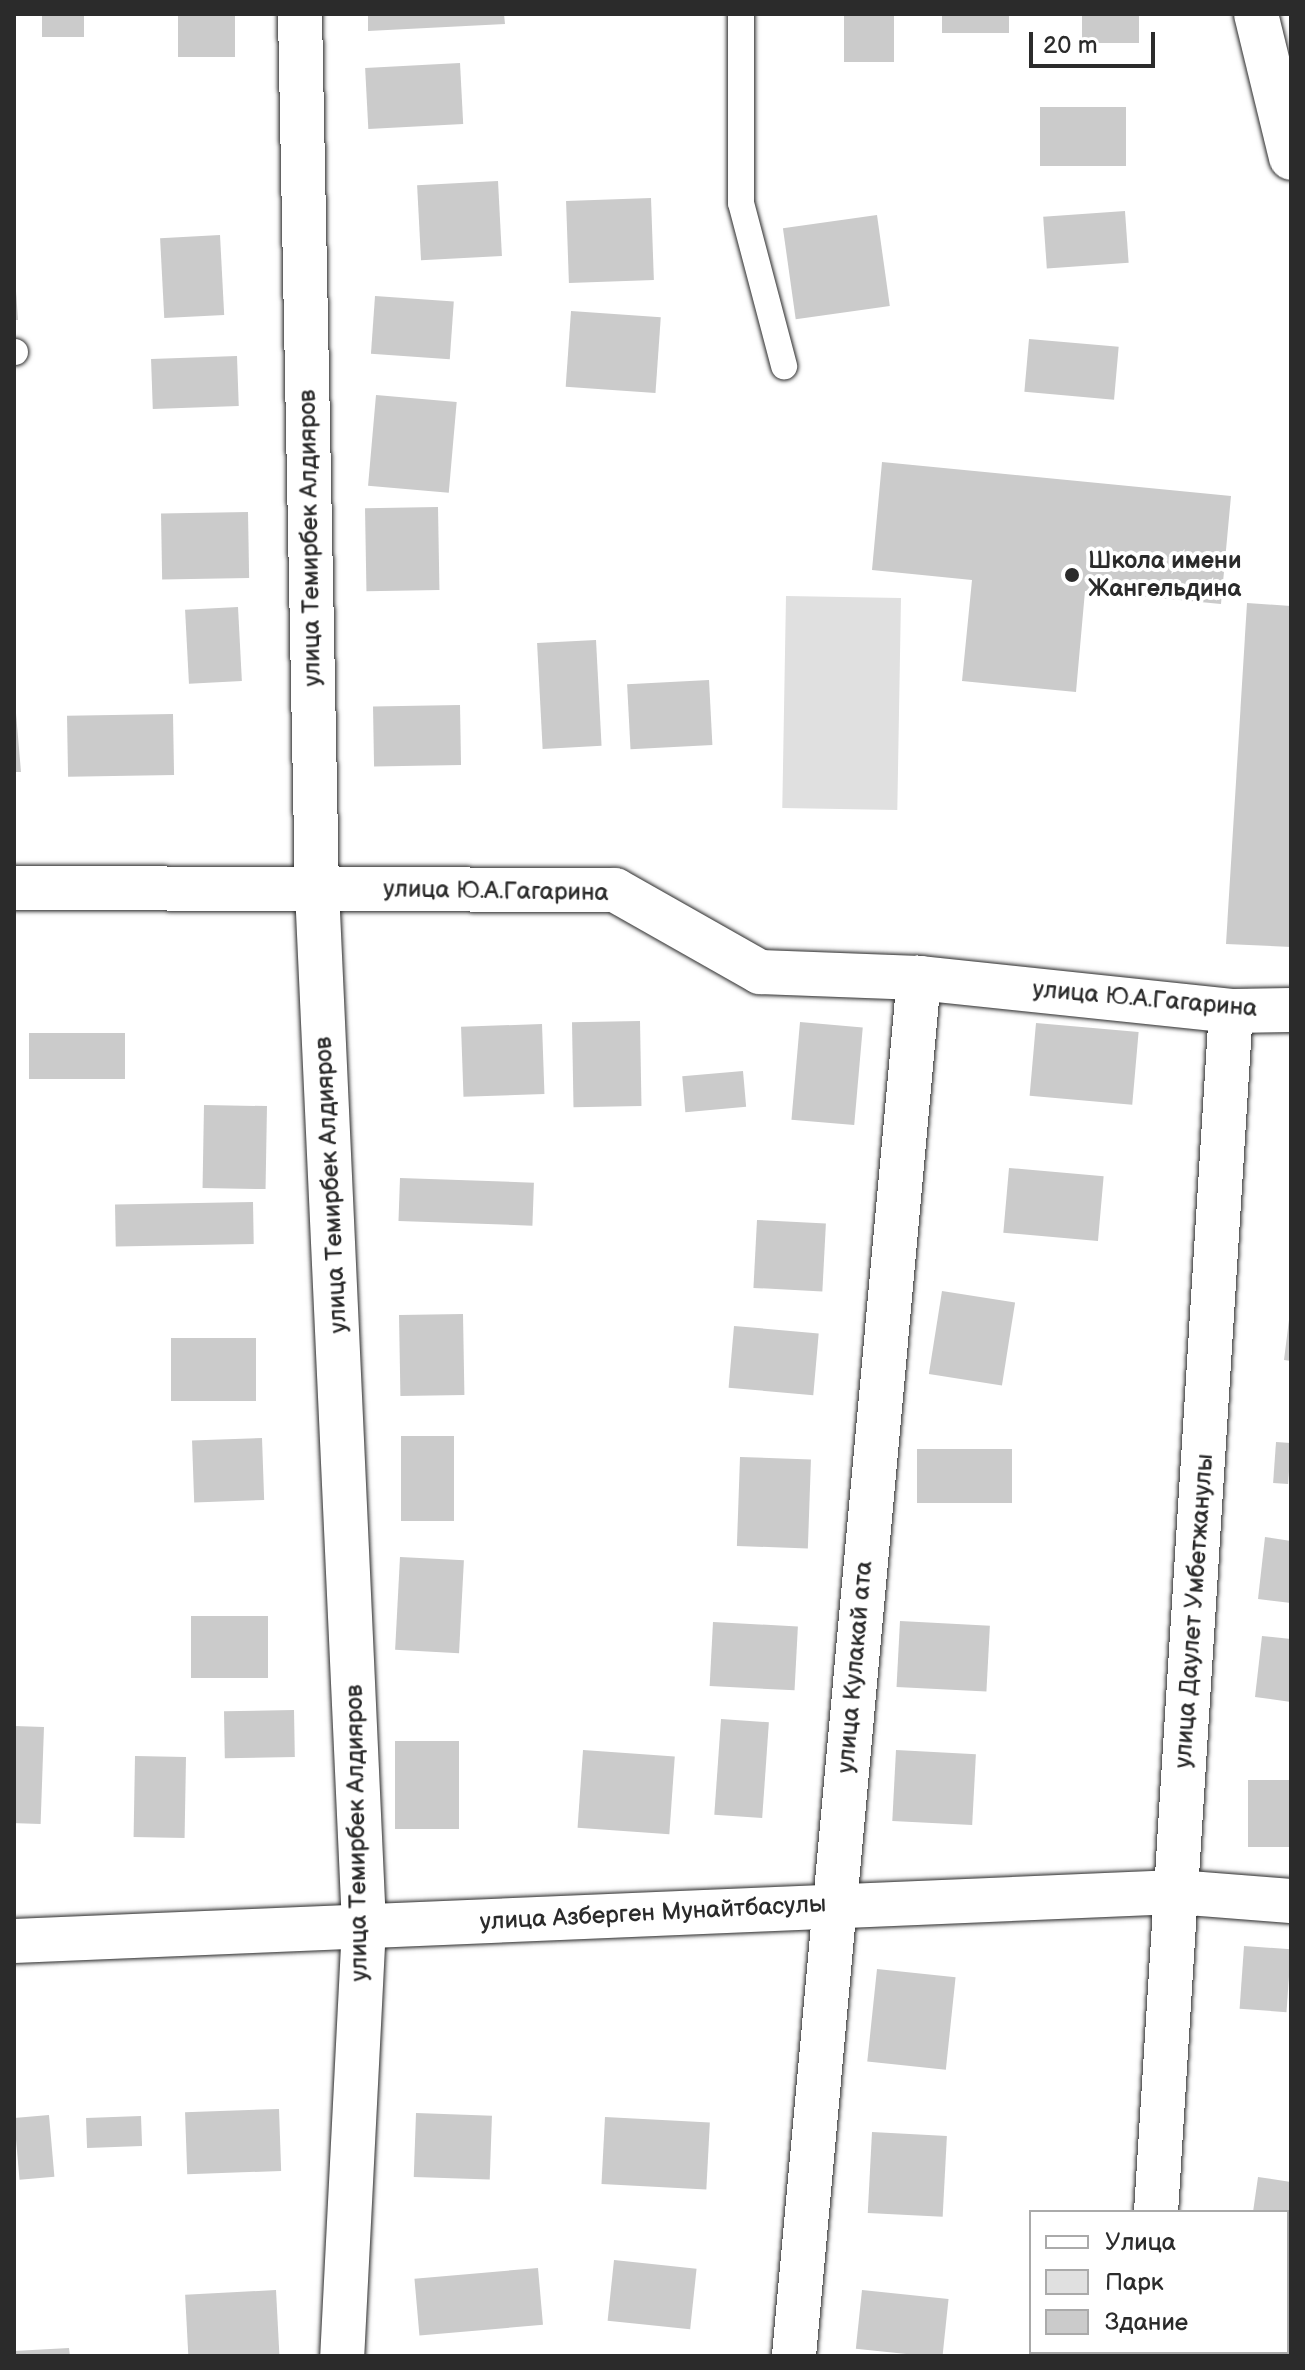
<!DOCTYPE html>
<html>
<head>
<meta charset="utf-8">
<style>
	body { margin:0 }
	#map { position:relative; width:1305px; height:2370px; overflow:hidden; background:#fff; font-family:"Balsamiq Sans",sans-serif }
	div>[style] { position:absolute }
	.green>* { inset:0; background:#e0e0e0; transform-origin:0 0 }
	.building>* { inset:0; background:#cbcbcb; transform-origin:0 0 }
	.roads { filter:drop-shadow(0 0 2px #2b2b2b) drop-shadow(0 0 2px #2b2b2b) }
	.service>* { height:26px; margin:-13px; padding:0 13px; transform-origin:13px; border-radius:13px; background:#fff }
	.minor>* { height:44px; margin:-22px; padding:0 22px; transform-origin:22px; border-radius:22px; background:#fff }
	.dots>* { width:22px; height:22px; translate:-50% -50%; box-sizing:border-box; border:4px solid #fff; border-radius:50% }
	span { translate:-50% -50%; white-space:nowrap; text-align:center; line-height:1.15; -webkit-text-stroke:8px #fff; paint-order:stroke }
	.street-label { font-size:24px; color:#2b2b2b }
	.poi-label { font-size:24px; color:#2b2b2b; font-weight:700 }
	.left { translate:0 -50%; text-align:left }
	.frame { position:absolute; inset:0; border:16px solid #2b2b2b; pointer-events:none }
	.legend { position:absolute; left:1029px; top:2210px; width:260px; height:144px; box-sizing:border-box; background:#fff; border:2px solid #aaa; margin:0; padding:10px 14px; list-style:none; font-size:24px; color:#2b2b2b }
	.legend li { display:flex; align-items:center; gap:16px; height:40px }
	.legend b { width:40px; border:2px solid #aaa }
	.scale { position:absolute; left:1029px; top:32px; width:126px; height:36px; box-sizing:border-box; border:4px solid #2b2b2b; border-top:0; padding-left:10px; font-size:24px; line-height:28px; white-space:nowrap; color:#2b2b2b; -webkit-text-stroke:6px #fff; paint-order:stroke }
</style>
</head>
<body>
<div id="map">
	<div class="green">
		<i style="left:786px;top:596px;width:115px;height:212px;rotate:1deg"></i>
	</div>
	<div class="building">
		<i style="left:42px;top:14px;width:42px;height:23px"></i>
		<i style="left:178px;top:14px;width:57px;height:43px"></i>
		<i style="clip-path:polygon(368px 14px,504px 14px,505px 24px,368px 31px)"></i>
		<i style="left:844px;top:14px;width:50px;height:48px"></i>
		<i style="left:942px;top:14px;width:67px;height:19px"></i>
		<i style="left:1082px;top:14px;width:57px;height:29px"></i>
		<i style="left:460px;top:63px;width:61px;height:95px;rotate:87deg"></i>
		<i style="left:1040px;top:107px;width:86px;height:59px"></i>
		<i style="left:498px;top:181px;width:75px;height:81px;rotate:87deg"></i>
		<i style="left:651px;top:198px;width:82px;height:85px;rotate:88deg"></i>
		<i style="left:1125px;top:211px;width:52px;height:82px;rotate:86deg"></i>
		<i style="left:877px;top:215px;width:92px;height:95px;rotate:82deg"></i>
		<i style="left:220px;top:235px;width:80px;height:60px;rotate:87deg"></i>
		<i style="clip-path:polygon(14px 291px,16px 291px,18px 320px,14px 320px)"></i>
		<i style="left:375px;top:296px;width:79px;height:58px;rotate:4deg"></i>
		<i style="left:571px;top:311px;width:90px;height:76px;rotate:4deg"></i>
		<i style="left:1029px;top:339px;width:90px;height:53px;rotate:5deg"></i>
		<i style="left:237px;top:356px;width:50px;height:86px;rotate:88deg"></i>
		<i style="left:376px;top:395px;width:81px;height:91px;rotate:5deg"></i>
		<i style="clip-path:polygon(882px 462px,1231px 496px,1221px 604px,1085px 591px,1076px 692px,962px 681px,972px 580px,872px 570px)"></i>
		<i style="left:438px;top:507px;width:83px;height:73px;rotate:89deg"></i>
		<i style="left:248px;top:512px;width:66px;height:87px;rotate:89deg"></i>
		<i style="clip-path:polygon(1247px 603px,1291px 606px,1291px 947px,1226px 944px)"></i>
		<i style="left:238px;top:607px;width:74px;height:53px;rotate:87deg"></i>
		<i style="left:596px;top:640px;width:106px;height:59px;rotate:87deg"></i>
		<i style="left:709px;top:680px;width:65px;height:82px;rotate:87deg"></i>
		<i style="clip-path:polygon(14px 690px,21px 772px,14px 772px)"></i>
		<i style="left:460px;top:705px;width:60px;height:87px;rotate:89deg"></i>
		<i style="left:173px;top:714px;width:61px;height:106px;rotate:89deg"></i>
		<i style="left:640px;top:1021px;width:85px;height:68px;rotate:89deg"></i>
		<i style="left:800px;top:1022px;width:63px;height:98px;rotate:5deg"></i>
		<i style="left:1036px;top:1023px;width:103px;height:73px;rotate:5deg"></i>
		<i style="left:542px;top:1024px;width:70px;height:81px;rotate:88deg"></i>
		<i style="left:29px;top:1033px;width:96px;height:46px"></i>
		<i style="left:743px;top:1071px;width:36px;height:61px;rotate:85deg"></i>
		<i style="left:204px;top:1105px;width:63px;height:83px;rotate:1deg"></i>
		<i style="left:1009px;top:1168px;width:95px;height:65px;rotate:5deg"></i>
		<i style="left:400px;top:1178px;width:134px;height:43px;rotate:2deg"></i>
		<i style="left:253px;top:1202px;width:42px;height:138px;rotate:89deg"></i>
		<i style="left:757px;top:1220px;width:69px;height:68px;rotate:3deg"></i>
		<i style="left:942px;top:1291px;width:74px;height:84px;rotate:9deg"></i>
		<i style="left:463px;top:1314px;width:81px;height:64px;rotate:89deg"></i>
		<i style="clip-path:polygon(1289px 1320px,1291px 1320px,1291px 1361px,1284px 1360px)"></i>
		<i style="left:734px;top:1326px;width:85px;height:62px;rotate:5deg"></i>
		<i style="left:171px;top:1338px;width:85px;height:63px"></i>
		<i style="left:401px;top:1436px;width:53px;height:85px"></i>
		<i style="left:262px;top:1438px;width:62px;height:70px;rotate:88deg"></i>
		<i style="left:1276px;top:1442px;width:15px;height:41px;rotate:4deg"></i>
		<i style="left:917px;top:1449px;width:95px;height:54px"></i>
		<i style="left:740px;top:1457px;width:71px;height:89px;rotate:2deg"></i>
		<i style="clip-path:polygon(1265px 1537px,1291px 1541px,1291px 1603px,1258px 1599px)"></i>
		<i style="left:400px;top:1557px;width:64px;height:93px;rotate:3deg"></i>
		<i style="left:191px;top:1616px;width:77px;height:62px"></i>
		<i style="left:900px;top:1621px;width:90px;height:66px;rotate:3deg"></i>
		<i style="left:713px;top:1622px;width:85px;height:64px;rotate:3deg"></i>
		<i style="clip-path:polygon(1262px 1636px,1291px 1639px,1291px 1702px,1255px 1697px)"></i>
		<i style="left:294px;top:1710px;width:47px;height:70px;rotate:89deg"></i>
		<i style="left:721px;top:1719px;width:48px;height:96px;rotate:4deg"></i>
		<i style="left:14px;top:1726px;width:30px;height:97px;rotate:2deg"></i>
		<i style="left:395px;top:1741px;width:64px;height:88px"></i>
		<i style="left:583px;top:1750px;width:92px;height:78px;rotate:4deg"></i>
		<i style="left:896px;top:1750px;width:80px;height:71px;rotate:3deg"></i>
		<i style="left:135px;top:1756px;width:51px;height:81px;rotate:1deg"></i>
		<i style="left:1291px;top:1780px;width:67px;height:43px;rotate:90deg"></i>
		<i style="left:1244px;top:1946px;width:47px;height:63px;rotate:4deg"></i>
		<i style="left:877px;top:1969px;width:79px;height:93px;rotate:6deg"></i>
		<i style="left:279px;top:2109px;width:62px;height:94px;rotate:88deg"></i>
		<i style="left:416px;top:2113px;width:76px;height:64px;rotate:2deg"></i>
		<i style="left:49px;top:2115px;width:62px;height:35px;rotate:85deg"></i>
		<i style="left:141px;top:2116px;width:30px;height:55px;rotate:88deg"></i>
		<i style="left:605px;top:2117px;width:105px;height:67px;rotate:3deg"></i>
		<i style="left:872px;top:2132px;width:75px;height:81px;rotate:3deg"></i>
		<i style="clip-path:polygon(1258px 2177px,1291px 2182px,1291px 2252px,1287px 2252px,1287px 2212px,1253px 2212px)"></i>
		<i style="left:614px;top:2260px;width:83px;height:61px;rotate:6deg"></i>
		<i style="left:538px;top:2268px;width:57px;height:124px;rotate:85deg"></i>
		<i style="left:276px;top:2290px;width:66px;height:91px;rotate:87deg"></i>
		<i style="left:862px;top:2290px;width:87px;height:59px;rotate:6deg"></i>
		<i style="clip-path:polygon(69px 2348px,70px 2356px,14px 2356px,14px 2351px)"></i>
		<i style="left:1222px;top:2352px;width:63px;height:4px"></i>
	</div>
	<div class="roads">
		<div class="service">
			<i style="left:741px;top:14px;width:189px;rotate:90deg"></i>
			<i style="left:741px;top:203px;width:169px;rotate:75.2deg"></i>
			<i style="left:14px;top:352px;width:1px"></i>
		</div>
		<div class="minor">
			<i style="left:300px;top:14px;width:876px;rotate:88.89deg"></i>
			<i style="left:317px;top:890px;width:1037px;rotate:87.4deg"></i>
			<i style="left:364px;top:1926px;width:431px;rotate:92.9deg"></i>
			<i style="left:1256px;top:14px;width:148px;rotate:76.3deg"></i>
			<i style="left:14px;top:888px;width:601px;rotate:0.19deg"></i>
			<i style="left:615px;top:890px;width:167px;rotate:29.5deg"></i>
			<i style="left:760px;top:972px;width:159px;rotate:2.2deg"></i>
			<i style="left:919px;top:978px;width:314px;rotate:6deg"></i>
			<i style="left:1231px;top:1011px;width:60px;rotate:-1deg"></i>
			<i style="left:14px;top:1941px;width:1163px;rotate:-2.41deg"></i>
			<i style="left:1176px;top:1892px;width:115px;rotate:4.5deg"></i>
			<i style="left:1156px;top:2212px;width:1203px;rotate:-86.43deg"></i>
			<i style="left:794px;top:2356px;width:1384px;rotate:-84.82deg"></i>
			<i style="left:1147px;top:2356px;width:4px;rotate:-90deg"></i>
		</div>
	</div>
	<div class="dots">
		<i style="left:1072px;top:575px;background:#2b2b2b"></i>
	</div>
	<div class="street-label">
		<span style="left:310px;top:538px;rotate:-91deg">улица Темирбек Алдияров</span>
		<span style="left:496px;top:891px;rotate:1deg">улица Ю.А.Гагарина</span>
		<span style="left:1145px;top:999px;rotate:5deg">улица Ю.А.Гагарина</span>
		<span style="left:331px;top:1185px;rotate:-93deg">улица Темирбек Алдияров</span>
		<span style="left:1194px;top:1611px;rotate:-86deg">улица Даулет Умбетжанулы</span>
		<span style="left:855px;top:1667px;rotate:-85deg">улица Кулакай ата</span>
		<span style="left:357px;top:1833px;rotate:-91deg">улица Темирбек Алдияров</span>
		<span style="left:653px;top:1913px;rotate:-3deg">улица Азберген Мунайтбасулы</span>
	</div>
	<div class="poi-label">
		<span class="left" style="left:1088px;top:575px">Школа имени<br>Жангельдина</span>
	</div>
	<div class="frame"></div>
	<ul class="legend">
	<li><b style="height:10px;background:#fff"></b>Улица</li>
	<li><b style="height:22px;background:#e0e0e0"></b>Парк</li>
	<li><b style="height:22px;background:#cbcbcb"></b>Здание</li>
	</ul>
	<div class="scale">20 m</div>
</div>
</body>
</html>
